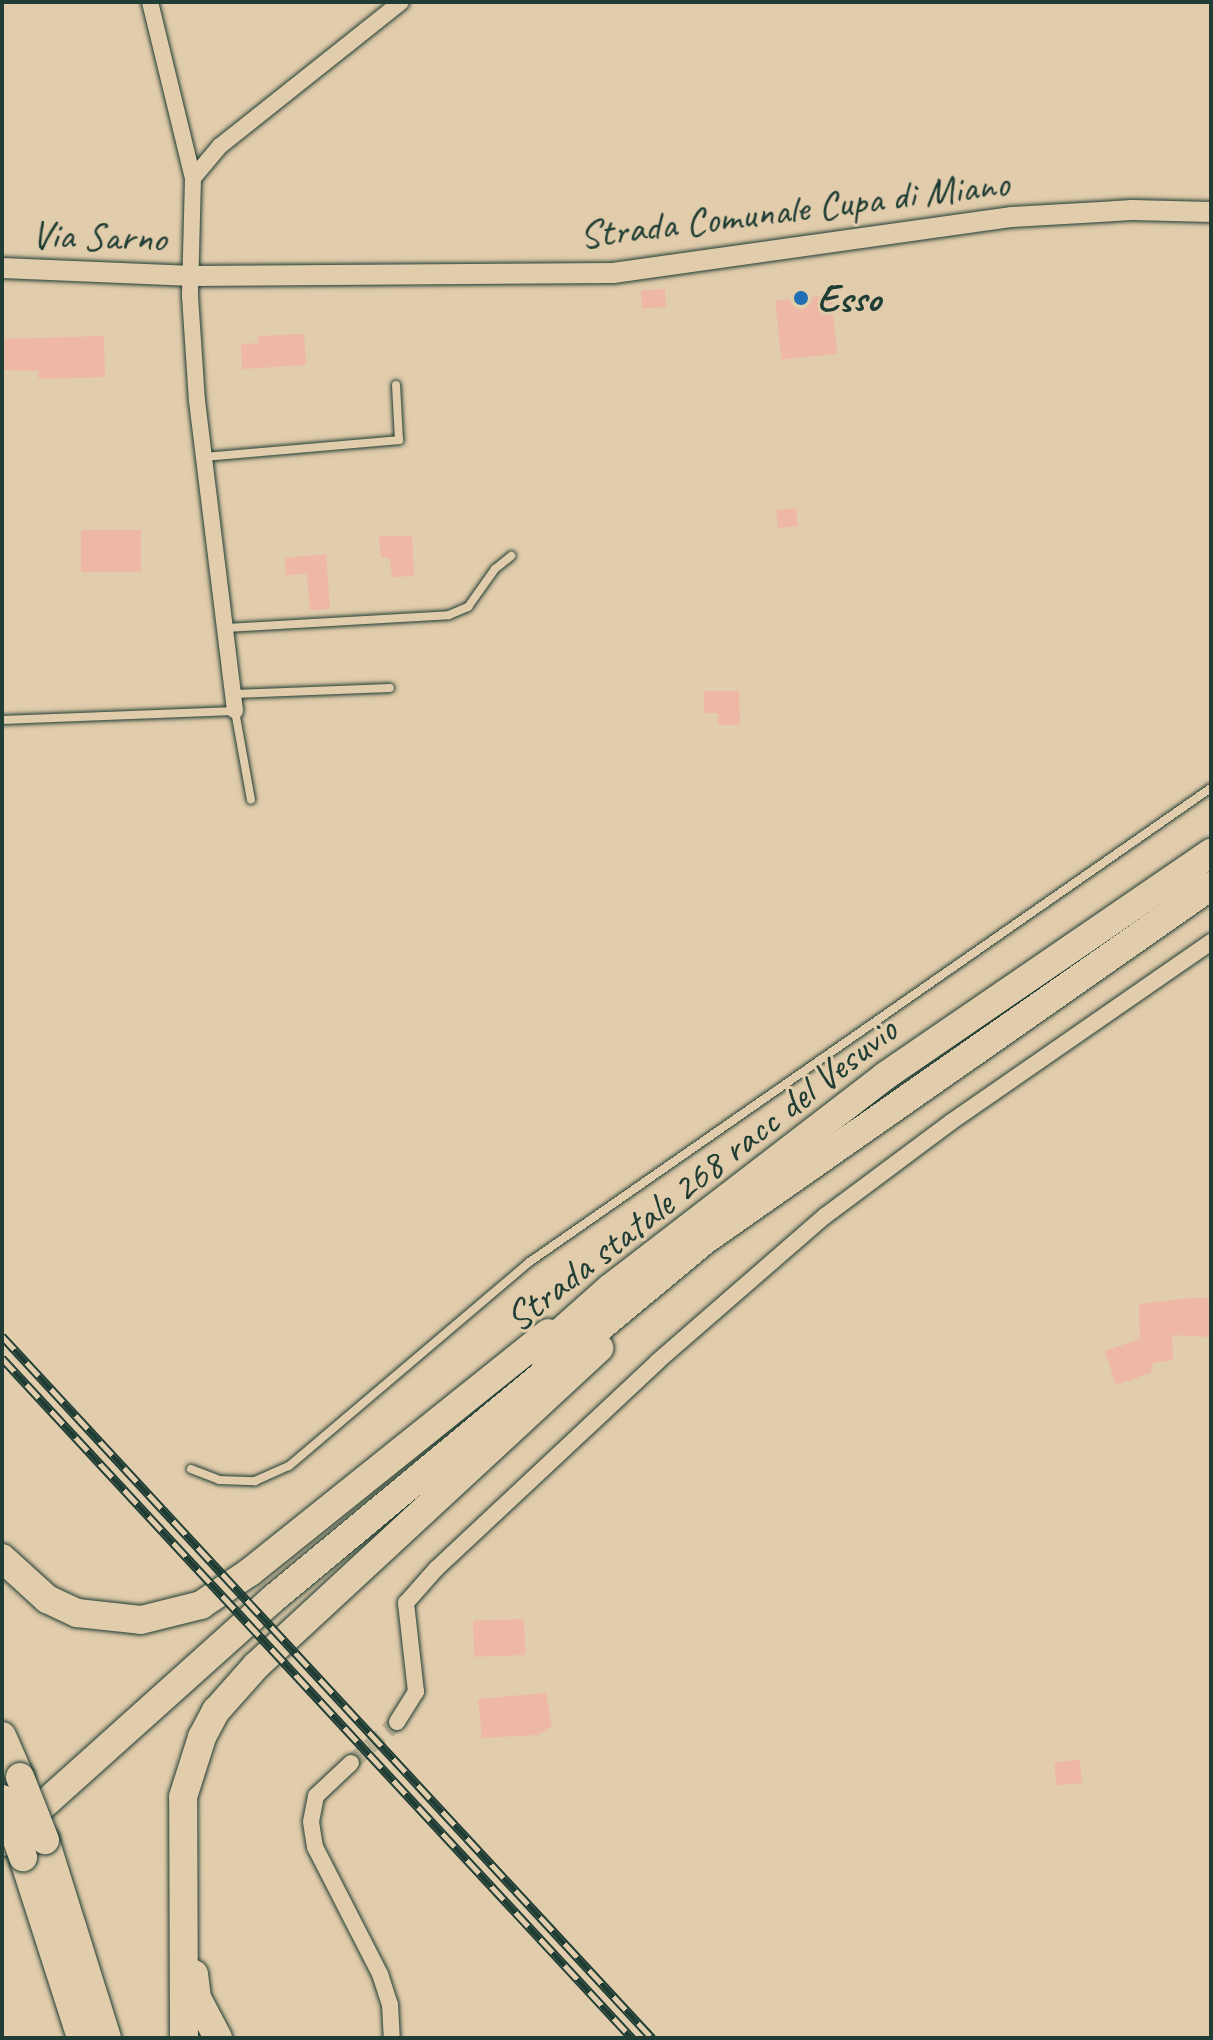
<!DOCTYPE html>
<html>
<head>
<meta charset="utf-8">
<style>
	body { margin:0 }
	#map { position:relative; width:1213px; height:2040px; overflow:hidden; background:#e1ccab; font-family:Caveat,sans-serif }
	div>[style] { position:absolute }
	.building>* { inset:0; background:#efb7a6; transform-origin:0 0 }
	.minor-tunnel>* { height:16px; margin-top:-8px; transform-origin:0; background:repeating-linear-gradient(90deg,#baaf93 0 16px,transparent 0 24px) }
	.roads { filter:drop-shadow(0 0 2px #1f3d34) drop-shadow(0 0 2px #1f3d34) }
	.service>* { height:8px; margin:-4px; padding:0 4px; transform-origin:4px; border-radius:4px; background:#e1ccab }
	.minor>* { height:16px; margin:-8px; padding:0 8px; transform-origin:8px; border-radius:8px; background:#e1ccab }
	.tertiary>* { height:20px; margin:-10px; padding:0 10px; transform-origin:10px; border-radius:10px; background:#e1ccab }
	.trunk>* { height:28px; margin:-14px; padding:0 14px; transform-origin:14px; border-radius:14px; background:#e1ccab }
	.rail>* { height:9px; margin-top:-4.5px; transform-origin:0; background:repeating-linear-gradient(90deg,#e1ccab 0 18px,#1f3d34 0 36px); box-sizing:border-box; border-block:2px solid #1f3d34 }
	.bridges { filter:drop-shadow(0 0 2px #1f3d34) drop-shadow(0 0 2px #1f3d34) }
	.trunk-bridge>* { height:28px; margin:-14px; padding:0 14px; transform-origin:14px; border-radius:14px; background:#e1ccab }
	.dots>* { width:22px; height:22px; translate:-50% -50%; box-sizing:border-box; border:4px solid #e1ccab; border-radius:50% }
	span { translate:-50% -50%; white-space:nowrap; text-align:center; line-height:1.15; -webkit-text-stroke:6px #e1ccab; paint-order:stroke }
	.street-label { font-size:40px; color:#1f3d34 }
	.poi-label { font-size:40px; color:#1f3d34; font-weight:700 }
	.left { translate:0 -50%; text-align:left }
	.frame { position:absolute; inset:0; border:4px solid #1f3d34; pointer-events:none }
</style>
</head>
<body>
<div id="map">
	<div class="building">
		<i style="left:665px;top:289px;width:18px;height:24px;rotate:87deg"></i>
		<i style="left:831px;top:295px;width:59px;height:56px;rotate:84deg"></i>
		<i style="clip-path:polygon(304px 334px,306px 365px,242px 369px,241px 344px,259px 343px,259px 336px)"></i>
		<i style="clip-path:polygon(104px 336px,105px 377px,39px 379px,38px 371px,2px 370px,2px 339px)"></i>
		<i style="left:796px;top:508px;width:18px;height:20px;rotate:84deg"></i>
		<i style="left:81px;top:530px;width:60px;height:42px"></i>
		<i style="clip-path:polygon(379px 536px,412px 536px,414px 576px,392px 577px,390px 558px,381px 558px)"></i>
		<i style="clip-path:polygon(326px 554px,330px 609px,310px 610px,307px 574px,286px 575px,285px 558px)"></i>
		<i style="clip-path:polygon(704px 691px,739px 691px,740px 725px,718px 725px,718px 713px,704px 713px)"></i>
		<i style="clip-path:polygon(1192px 1298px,1211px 1298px,1211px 1337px,1172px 1335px,1173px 1360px,1153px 1363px,1150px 1373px,1116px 1385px,1105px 1351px,1140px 1339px,1139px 1304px)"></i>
		<i style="left:524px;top:1619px;width:36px;height:51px;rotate:88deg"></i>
		<i style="clip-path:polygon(546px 1693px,552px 1726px,537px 1735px,482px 1738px,478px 1699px)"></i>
		<i style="left:1080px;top:1760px;width:23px;height:26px;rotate:85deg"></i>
	</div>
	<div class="minor-tunnel">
		<i style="left:351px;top:1763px;width:62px;rotate:-41.7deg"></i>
	</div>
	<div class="roads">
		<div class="service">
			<i style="left:205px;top:457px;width:195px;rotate:-5deg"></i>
			<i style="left:399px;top:440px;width:55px;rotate:-93.1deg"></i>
			<i style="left:226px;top:628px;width:223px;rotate:-3.3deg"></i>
			<i style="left:449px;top:615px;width:21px;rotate:-23deg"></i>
			<i style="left:468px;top:607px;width:47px;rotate:-54.6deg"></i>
			<i style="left:495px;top:569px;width:21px;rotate:-39deg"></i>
			<i style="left:234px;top:694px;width:156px;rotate:-2.2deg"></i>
			<i style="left:2px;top:720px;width:233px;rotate:-2.2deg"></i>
			<i style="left:235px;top:711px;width:90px;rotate:79.8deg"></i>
			<i style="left:191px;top:1469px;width:30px;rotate:21deg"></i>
			<i style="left:219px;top:1480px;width:36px;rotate:2deg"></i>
			<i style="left:255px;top:1481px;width:37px;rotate:-24deg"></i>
			<i style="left:289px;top:1466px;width:314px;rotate:-40.3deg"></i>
			<i style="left:528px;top:1263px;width:832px;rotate:-34.82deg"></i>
		</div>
		<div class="minor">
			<i style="left:150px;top:2px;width:181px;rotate:76.3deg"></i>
			<i style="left:193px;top:178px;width:118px;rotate:91.5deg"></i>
			<i style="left:190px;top:296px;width:105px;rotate:86.2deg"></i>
			<i style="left:197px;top:401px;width:312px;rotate:83deg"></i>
			<i style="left:193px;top:178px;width:42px;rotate:-49.8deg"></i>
			<i style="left:220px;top:146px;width:231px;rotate:-38.5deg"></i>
			<i style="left:397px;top:1722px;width:36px;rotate:-58deg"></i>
			<i style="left:416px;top:1692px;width:90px;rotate:-96.4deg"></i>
			<i style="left:406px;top:1603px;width:45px;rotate:-48.6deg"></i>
			<i style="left:436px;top:1569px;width:304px;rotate:-43.1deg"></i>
			<i style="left:658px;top:1361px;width:221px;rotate:-41deg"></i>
			<i style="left:825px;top:1216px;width:157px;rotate:-36.7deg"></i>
			<i style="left:951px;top:1122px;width:316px;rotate:-34.7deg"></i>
			<i style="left:351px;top:1763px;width:48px;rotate:136.7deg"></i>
			<i style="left:316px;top:1796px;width:26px;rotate:101deg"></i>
			<i style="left:311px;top:1822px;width:25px;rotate:81deg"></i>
			<i style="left:315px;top:1847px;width:143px;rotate:62.9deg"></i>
			<i style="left:380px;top:1974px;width:32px;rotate:72deg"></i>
			<i style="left:390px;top:2004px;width:34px;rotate:87deg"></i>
		</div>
		<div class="tertiary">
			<i style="left:2px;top:268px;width:191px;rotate:2.4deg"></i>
			<i style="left:193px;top:276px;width:420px;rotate:-0.4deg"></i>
			<i style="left:613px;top:273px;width:403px;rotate:-8deg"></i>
			<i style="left:1012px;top:217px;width:120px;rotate:-3.3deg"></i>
			<i style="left:1132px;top:210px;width:79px;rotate:1.5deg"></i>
		</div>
		<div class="trunk">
			<i style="left:538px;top:1352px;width:96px;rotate:-41.6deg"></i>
			<i style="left:610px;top:1288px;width:347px;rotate:-37.6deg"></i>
			<i style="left:885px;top:1076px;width:395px;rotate:-34.4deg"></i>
			<i style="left:2px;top:1558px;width:61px;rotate:42.3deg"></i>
			<i style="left:47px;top:1599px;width:33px;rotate:25deg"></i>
			<i style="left:77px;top:1613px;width:64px;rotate:6.2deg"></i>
			<i style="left:141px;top:1620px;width:62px;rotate:-14deg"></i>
			<i style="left:201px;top:1605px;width:59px;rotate:-34deg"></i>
			<i style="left:250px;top:1572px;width:382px;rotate:-38.7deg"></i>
			<i style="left:2px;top:1736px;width:45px;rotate:66.3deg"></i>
			<i style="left:45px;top:1840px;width:207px;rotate:72.6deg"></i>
			<i style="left:2px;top:1842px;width:365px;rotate:-41.9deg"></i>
			<i style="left:274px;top:1598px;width:560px;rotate:-39.71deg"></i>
			<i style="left:705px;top:1240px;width:618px;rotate:-34.98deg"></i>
			<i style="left:23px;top:1857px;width:190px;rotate:72.2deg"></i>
			<i style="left:194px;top:1974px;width:24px;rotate:83deg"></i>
			<i style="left:197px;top:1998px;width:45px;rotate:62.3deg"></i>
			<i style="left:184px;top:2038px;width:241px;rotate:-90.2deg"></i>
			<i style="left:183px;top:1797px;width:63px;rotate:-72.4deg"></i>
			<i style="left:202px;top:1737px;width:30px;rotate:-62deg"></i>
			<i style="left:216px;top:1711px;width:60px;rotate:-48.4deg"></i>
			<i style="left:256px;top:1666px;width:468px;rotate:-42.8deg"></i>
		</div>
	</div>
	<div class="rail">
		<i style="left:2px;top:1336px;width:957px;rotate:47.2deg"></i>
		<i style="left:2px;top:1358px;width:927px;rotate:47.19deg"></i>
	</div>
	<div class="bridges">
		<div class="trunk-bridge">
			<i style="left:20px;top:1777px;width:68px;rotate:68.4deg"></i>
			<i style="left:2px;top:1799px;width:62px;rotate:70.1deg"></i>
		</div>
	</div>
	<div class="dots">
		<i style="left:801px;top:298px;background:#1f6fb2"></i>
	</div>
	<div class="street-label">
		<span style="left:794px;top:209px;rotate:-7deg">Strada Comunale Cupa di Miano</span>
		<span style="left:99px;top:236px;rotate:2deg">Via Sarno</span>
		<span style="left:701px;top:1174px;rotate:-38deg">Strada statale 268 racc del Vesuvio</span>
	</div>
	<div class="poi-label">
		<span class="left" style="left:817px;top:298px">Esso</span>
	</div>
	<div class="frame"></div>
</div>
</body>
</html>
